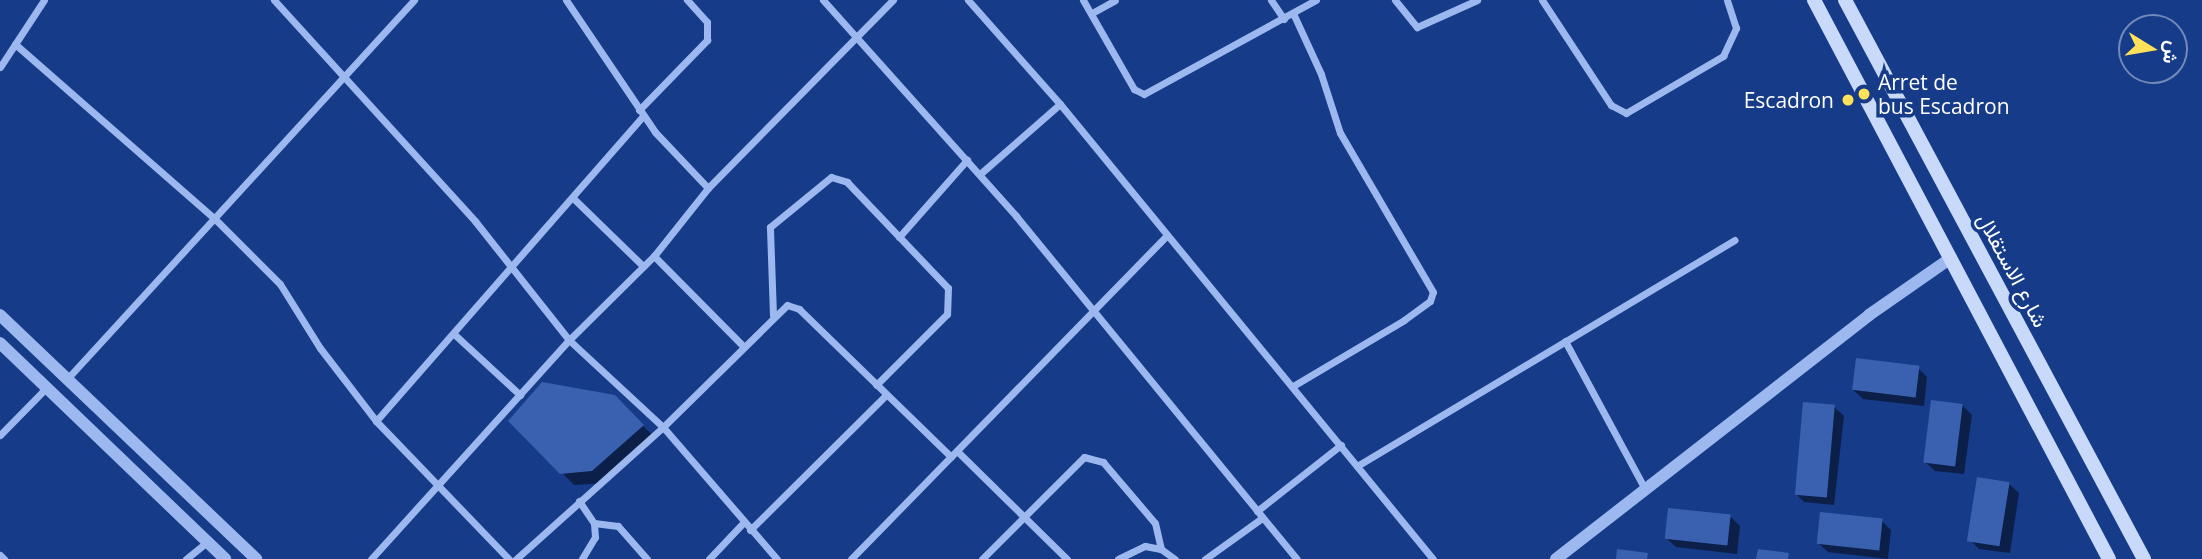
<!DOCTYPE html>
<html>
<head>
<meta charset="utf-8">
<style>
	body { margin:0 }
	#map { position:relative; width:2202px; height:559px; overflow:hidden; background:#163b88; font-family:"Open Sans",Vazirmatn,sans-serif }
	div>[style] { position:absolute }
	.shadow>* { inset:0; background:#0007 }
	.building>* { inset:0; background:#3a61b0; transform-origin:0 0 }
	.minor>* { height:7px; margin:-3.5px; padding:0 3.5px; transform-origin:3.5px; border-radius:3.5px; background:#9cb8ee }
	.tertiary>* { height:12px; margin:-6px; padding:0 6px; transform-origin:6px; border-radius:6px; background:#9cb8ee }
	.secondary>* { height:14px; margin:-7px; padding:0 7px; transform-origin:7px; border-radius:7px; background:#c9d9fa }
	.dots>* { width:19px; height:19px; translate:-50% -50%; box-sizing:border-box; border:4px solid #163b88; border-radius:50% }
	span { translate:-50% -50%; white-space:nowrap; text-align:center; line-height:1.15; -webkit-text-stroke:7px #163b88; paint-order:stroke }
	.poi-label { font-size:21px; color:#fff }
	.left { translate:0 -50%; text-align:left }
	.right { translate:-100% -50%; text-align:right }
	.street-label { font-size:21px; color:#fff }
	.north { position:absolute; left:2118px; top:14px; width:70px; height:70px; box-sizing:border-box; background:#163b88; border:2px solid #7389b8; border-radius:50%; rotate:101deg; font-size:19px; font-weight:700; line-height:28px; text-align:center; color:#fff }
	.north::after { content:''; display:block; margin:auto; width:24px; height:32px; background:#ffe259; clip-path:polygon(50% 0,100% 100%,50% 72%,0 100%) }
</style>
</head>
<body>
<div id="map">
	<div class="shadow">
		<i style="clip-path:polygon(1918px 368px,1927px 377px,1924px 406px,1863px 399px,1853px 390px)"></i>
		<i style="clip-path:polygon(614px 396px,655px 438px,605px 483px,574px 485px,511px 421px)"></i>
		<i style="clip-path:polygon(1962px 405px,1972px 415px,1964px 474px,1935px 471px,1925px 462px)"></i>
		<i style="clip-path:polygon(1834px 407px,1844px 416px,1834px 505px,1804px 502px,1795px 493px)"></i>
		<i style="clip-path:polygon(2009px 484px,2019px 493px,2010px 553px,1979px 549px,1970px 540px)"></i>
		<i style="clip-path:polygon(1731px 517px,1740px 526px,1737px 554px,1676px 547px,1666px 538px)"></i>
		<i style="clip-path:polygon(1882px 521px,1891px 530px,1888px 559px,1828px 552px,1818px 543px)"></i>
	</div>
	<div class="building">
		<i style="left:1856px;top:358px;width:64px;height:32px;rotate:7deg"></i>
		<i style="clip-path:polygon(542px 382px,615px 395px,644px 425px,592px 471px,560px 474px,508px 421px)"></i>
		<i style="left:1931px;top:400px;width:32px;height:63px;rotate:7deg"></i>
		<i style="left:1803px;top:402px;width:32px;height:93px;rotate:5deg"></i>
		<i style="left:1977px;top:477px;width:33px;height:65px;rotate:9deg"></i>
		<i style="left:1668px;top:508px;width:63px;height:31px;rotate:6deg"></i>
		<i style="left:1820px;top:512px;width:63px;height:32px;rotate:6deg"></i>
		<i style="clip-path:polygon(1617px 549px,1648px 553px,1647px 559px,1616px 559px)"></i>
		<i style="clip-path:polygon(1758px 549px,1789px 553px,1788px 559px,1756px 559px)"></i>
	</div>
	<div class="minor">
		<i style="left:274px;top:0;width:299px;rotate:47.7deg"></i>
		<i style="left:475px;top:221px;width:152px;rotate:51.7deg"></i>
		<i style="left:569px;top:340px;width:128px;rotate:42.8deg"></i>
		<i style="left:663px;top:427px;width:174px;rotate:49.2deg"></i>
		<i style="left:566px;top:0;width:159px;rotate:56deg"></i>
		<i style="left:655px;top:132px;width:77px;rotate:46.6deg"></i>
		<i style="left:823px;top:0;width:290px;rotate:48.2deg"></i>
		<i style="left:1016px;top:216px;width:443px;rotate:50.7deg"></i>
		<i style="left:968px;top:0;width:139px;rotate:48.5deg"></i>
		<i style="left:1060px;top:104px;width:588px;rotate:50.66deg"></i>
		<i style="left:1083px;top:0;width:103px;rotate:60.2deg"></i>
		<i style="left:1134px;top:89px;width:11px;rotate:27deg"></i>
		<i style="left:1144px;top:94px;width:196px;rotate:-28.7deg"></i>
		<i style="left:1271px;top:0;width:23px;rotate:56deg"></i>
		<i style="left:1395px;top:0;width:35px;rotate:51deg"></i>
		<i style="left:1417px;top:27px;width:66px;rotate:-24.2deg"></i>
		<i style="left:1542px;top:0;width:126px;rotate:56.7deg"></i>
		<i style="left:1611px;top:105px;width:17px;rotate:28deg"></i>
		<i style="left:1626px;top:113px;width:113px;rotate:-30.4deg"></i>
		<i style="left:1723px;top:56px;width:31px;rotate:-65deg"></i>
		<i style="left:1736px;top:28px;width:29px;rotate:-108deg"></i>
		<i style="left:1092px;top:13px;width:26px;rotate:-29deg"></i>
		<i style="left:15px;top:44px;width:264px;rotate:41.2deg"></i>
		<i style="left:214px;top:218px;width:93px;rotate:45deg"></i>
		<i style="left:280px;top:284px;width:75px;rotate:58deg"></i>
		<i style="left:320px;top:348px;width:92px;rotate:52.5deg"></i>
		<i style="left:376px;top:421px;width:192px;rotate:46.1deg"></i>
		<i style="left:0;top:67px;width:80px;rotate:-56.7deg"></i>
		<i style="left:639px;top:110px;width:98px;rotate:-45.8deg"></i>
		<i style="left:707px;top:40px;width:18px;rotate:-90deg"></i>
		<i style="left:707px;top:22px;width:30px;rotate:-132deg"></i>
		<i style="left:980px;top:174px;width:106px;rotate:-41.2deg"></i>
		<i style="left:573px;top:198px;width:98px;rotate:44.2deg"></i>
		<i style="left:899px;top:237px;width:103px;rotate:-48.6deg"></i>
		<i style="left:654px;top:256px;width:127px;rotate:45.3deg"></i>
		<i style="left:773px;top:315px;width:88px;rotate:-92deg"></i>
		<i style="left:770px;top:227px;width:79px;rotate:-39.3deg"></i>
		<i style="left:831px;top:177px;width:17px;rotate:17deg"></i>
		<i style="left:847px;top:182px;width:146px;rotate:46.4deg"></i>
		<i style="left:948px;top:288px;width:26px;rotate:92deg"></i>
		<i style="left:947px;top:314px;width:100px;rotate:135deg"></i>
		<i style="left:454px;top:334px;width:90px;rotate:42.7deg"></i>
		<i style="left:1565px;top:341px;width:170px;rotate:61.6deg"></i>
		<i style="left:67px;top:379px;width:514px;rotate:-47.52deg"></i>
		<i style="left:1293px;top:386px;width:129px;rotate:-30.7deg"></i>
		<i style="left:1404px;top:320px;width:32px;rotate:-36deg"></i>
		<i style="left:1430px;top:301px;width:9px;rotate:-72deg"></i>
		<i style="left:1433px;top:292px;width:184px;rotate:-120.3deg"></i>
		<i style="left:1340px;top:133px;width:62px;rotate:-107.9deg"></i>
		<i style="left:1321px;top:74px;width:67px;rotate:-114.7deg"></i>
		<i style="left:376px;top:421px;width:405px;rotate:-48.8deg"></i>
		<i style="left:0;top:435px;width:66px;rotate:-45.6deg"></i>
		<i style="left:957px;top:451px;width:154px;rotate:44.5deg"></i>
		<i style="left:1357px;top:466px;width:440px;rotate:-30.9deg"></i>
		<i style="left:579px;top:501px;width:27px;rotate:56deg"></i>
		<i style="left:594px;top:523px;width:14px;rotate:86deg"></i>
		<i style="left:595px;top:537px;width:26px;rotate:121deg"></i>
		<i style="left:1257px;top:511px;width:107px;rotate:-38.2deg"></i>
		<i style="left:594px;top:523px;width:24px;rotate:7deg"></i>
		<i style="left:618px;top:526px;width:44px;rotate:48.7deg"></i>
		<i style="left:750px;top:530px;width:192px;rotate:-44.8deg"></i>
		<i style="left:0;top:555px;width:6px;rotate:45deg"></i>
		<i style="left:186px;top:559px;width:27px;rotate:-39deg"></i>
		<i style="left:371px;top:559px;width:295px;rotate:-47.9deg"></i>
		<i style="left:569px;top:340px;width:120px;rotate:-44.7deg"></i>
		<i style="left:654px;top:256px;width:87px;rotate:-51.5deg"></i>
		<i style="left:708px;top:188px;width:264px;rotate:-45.5deg"></i>
		<i style="left:516px;top:559px;width:198px;rotate:-41.9deg"></i>
		<i style="left:663px;top:427px;width:174px;rotate:-44.5deg"></i>
		<i style="left:787px;top:305px;width:13px;rotate:18deg"></i>
		<i style="left:799px;top:309px;width:212px;rotate:44.2deg"></i>
		<i style="left:709px;top:559px;width:51px;rotate:-46.6deg"></i>
		<i style="left:851px;top:559px;width:451px;rotate:-45.7deg"></i>
		<i style="left:982px;top:559px;width:144px;rotate:-45deg"></i>
		<i style="left:1084px;top:457px;width:20px;rotate:15deg"></i>
		<i style="left:1103px;top:462px;width:80px;rotate:49.6deg"></i>
		<i style="left:1155px;top:523px;width:27px;rotate:77deg"></i>
		<i style="left:1118px;top:559px;width:30px;rotate:-26deg"></i>
		<i style="left:1145px;top:546px;width:16px;rotate:11deg"></i>
		<i style="left:1161px;top:549px;width:17px;rotate:36deg"></i>
		<i style="left:1205px;top:559px;width:70px;rotate:-35.7deg"></i>
	</div>
	<div class="tertiary">
		<i style="left:0;top:315px;width:354px;rotate:43.6deg"></i>
		<i style="left:0;top:343px;width:312px;rotate:43.8deg"></i>
		<i style="left:1556px;top:559px;width:397px;rotate:-37.9deg"></i>
		<i style="left:1869px;top:315px;width:100px;rotate:-34.8deg"></i>
	</div>
	<div class="secondary">
		<i style="left:1814px;top:0;width:632px;rotate:62.18deg"></i>
		<i style="left:1845px;top:0;width:634px;rotate:61.86deg"></i>
	</div>
	<div class="dots">
		<i style="left:1864px;top:94px;background:#ffe259"></i>
		<i style="left:1848px;top:100px;background:#ffe259"></i>
	</div>
	<div class="poi-label">
		<span class="left" style="left:1878px;top:94px">Arret de<br>bus Escadron</span>
		<span class="right" style="left:1834px;top:100px">Escadron</span>
	</div>
	<div class="street-label">
		<span style="left:2013px;top:270px;rotate:62deg">شارع الاستقلال</span>
	</div>
	<div class="north">ش</div>
</div>
</body>
</html>
